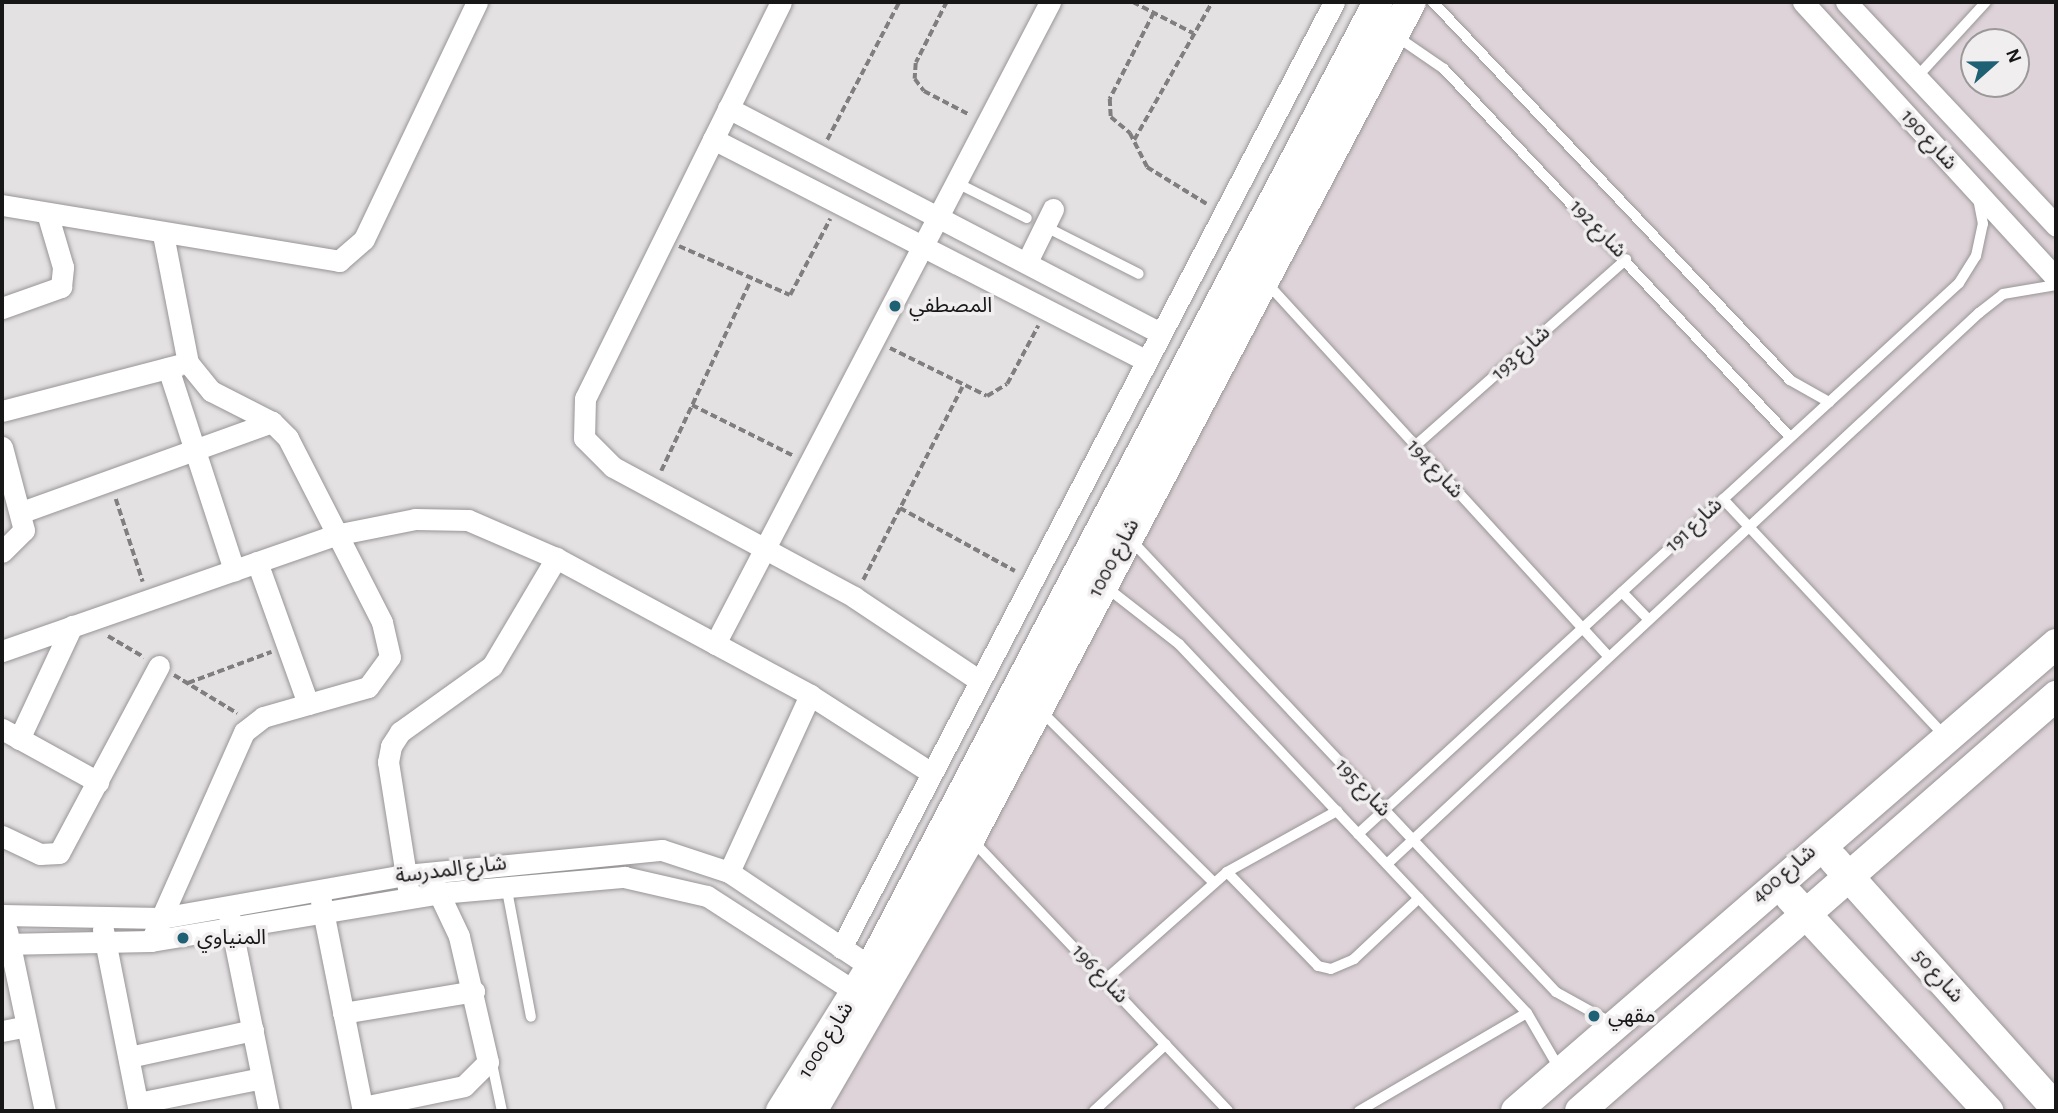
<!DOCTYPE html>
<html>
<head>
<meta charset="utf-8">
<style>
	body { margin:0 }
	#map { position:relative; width:2058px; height:1113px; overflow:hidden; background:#e4e1e3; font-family:"Alegreya Sans","Noto Sans Arabic",sans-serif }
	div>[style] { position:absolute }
	.built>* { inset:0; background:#ded3d8 }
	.path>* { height:3.5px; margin-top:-1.75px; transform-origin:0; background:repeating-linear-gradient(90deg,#807e7f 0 7px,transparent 0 10.5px) }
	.roads { filter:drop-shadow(0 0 2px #989597) drop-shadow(0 0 2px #989597) }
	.lane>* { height:10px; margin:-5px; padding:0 5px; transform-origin:5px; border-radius:5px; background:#fff }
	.street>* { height:21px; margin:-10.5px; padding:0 10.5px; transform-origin:10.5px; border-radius:10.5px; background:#fff }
	.secondary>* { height:30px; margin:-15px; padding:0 15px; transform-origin:15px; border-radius:15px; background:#fff }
	.dots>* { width:19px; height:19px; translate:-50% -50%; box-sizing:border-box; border:4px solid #f1eef0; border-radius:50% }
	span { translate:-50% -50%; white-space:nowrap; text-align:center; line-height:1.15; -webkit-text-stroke:7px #f1eef0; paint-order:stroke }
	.street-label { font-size:21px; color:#181717 }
	.poi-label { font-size:21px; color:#181717 }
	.left { translate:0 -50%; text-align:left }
	.frame { position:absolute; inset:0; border:4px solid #181717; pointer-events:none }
	.north { position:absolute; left:1960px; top:28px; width:70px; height:70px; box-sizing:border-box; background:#f1eef0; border:2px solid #9a9899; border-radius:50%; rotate:69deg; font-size:19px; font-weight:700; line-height:28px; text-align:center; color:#181717 }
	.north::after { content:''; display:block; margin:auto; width:24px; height:32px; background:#1e6074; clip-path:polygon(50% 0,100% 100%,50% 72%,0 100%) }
</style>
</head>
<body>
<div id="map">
	<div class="built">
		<i style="clip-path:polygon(evenodd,1360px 2px,2056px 2px,2056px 1111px,776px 1111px,1360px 2px,1974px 42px,2016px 42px,2016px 84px,1974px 84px,1974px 42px)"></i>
	</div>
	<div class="path">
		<i style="left:947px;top:2px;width:68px;rotate:116.9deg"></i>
		<i style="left:916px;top:63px;width:16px;rotate:94deg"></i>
		<i style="left:915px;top:79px;width:15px;rotate:53deg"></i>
		<i style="left:924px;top:91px;width:52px;rotate:27.6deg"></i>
		<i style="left:1133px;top:2px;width:68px;rotate:27.3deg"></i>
		<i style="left:1154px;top:13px;width:97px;rotate:117.1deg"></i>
		<i style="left:1110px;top:99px;width:18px;rotate:87deg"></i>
		<i style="left:1111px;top:117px;width:25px;rotate:40deg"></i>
		<i style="left:1130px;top:133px;width:38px;rotate:63deg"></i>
		<i style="left:1147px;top:167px;width:70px;rotate:31.7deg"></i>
		<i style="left:827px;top:140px;width:156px;rotate:-62.4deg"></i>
		<i style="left:1134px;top:140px;width:159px;rotate:-60.5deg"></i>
		<i style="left:679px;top:246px;width:121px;rotate:23.8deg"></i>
		<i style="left:790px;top:295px;width:86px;rotate:-62.2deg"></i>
		<i style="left:890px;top:348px;width:108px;rotate:26.3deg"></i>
		<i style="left:987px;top:396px;width:23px;rotate:-31deg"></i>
		<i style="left:1007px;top:384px;width:66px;rotate:-61.9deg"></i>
		<i style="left:692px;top:405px;width:114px;rotate:26.6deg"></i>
		<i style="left:661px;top:471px;width:209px;rotate:-64.8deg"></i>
		<i style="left:116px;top:499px;width:87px;rotate:72deg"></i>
		<i style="left:900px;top:508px;width:131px;rotate:28.7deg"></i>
		<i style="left:863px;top:580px;width:217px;rotate:-62.8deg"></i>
		<i style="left:108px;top:636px;width:42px;rotate:30.3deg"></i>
		<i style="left:174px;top:675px;width:74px;rotate:31.1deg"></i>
		<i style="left:188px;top:683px;width:89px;rotate:-20.5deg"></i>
	</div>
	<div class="roads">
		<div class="lane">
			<i style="left:1433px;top:2px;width:520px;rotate:46.64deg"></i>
			<i style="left:1790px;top:380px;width:45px;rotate:29.4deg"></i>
			<i style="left:1396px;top:36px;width:58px;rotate:34.5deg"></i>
			<i style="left:1444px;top:69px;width:505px;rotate:46.76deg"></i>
			<i style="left:1917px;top:77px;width:102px;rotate:-47.4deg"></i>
			<i style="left:957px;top:183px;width:78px;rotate:26.6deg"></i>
			<i style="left:1044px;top:226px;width:106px;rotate:26.8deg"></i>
			<i style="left:1266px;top:282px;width:507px;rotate:47.56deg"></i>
			<i style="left:1415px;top:446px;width:282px;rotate:-41.5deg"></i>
			<i style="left:1723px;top:499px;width:323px;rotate:46.9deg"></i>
			<i style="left:1130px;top:539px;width:622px;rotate:46.76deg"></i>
			<i style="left:1556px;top:992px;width:64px;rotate:29deg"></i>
			<i style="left:1106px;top:587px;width:93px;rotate:38deg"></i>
			<i style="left:1179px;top:644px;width:507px;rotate:46.68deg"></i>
			<i style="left:1527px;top:1013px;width:66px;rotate:59.9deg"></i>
			<i style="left:1622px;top:592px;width:36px;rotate:46deg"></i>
			<i style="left:1040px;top:710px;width:245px;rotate:44.8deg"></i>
			<i style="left:1358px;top:834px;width:815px;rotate:-42.51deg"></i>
			<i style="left:1959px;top:283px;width:32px;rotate:-58deg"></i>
			<i style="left:1976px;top:256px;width:33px;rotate:-78deg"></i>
			<i style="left:1983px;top:224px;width:26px;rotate:-101deg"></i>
			<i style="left:971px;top:839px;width:374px;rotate:46.6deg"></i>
			<i style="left:1387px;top:864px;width:809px;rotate:-42.95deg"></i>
			<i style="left:1979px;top:313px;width:31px;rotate:-38deg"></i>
			<i style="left:2003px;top:294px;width:54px;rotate:-9.6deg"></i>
			<i style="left:1227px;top:872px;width:131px;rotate:45.9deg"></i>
			<i style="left:1318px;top:966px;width:13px;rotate:13deg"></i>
			<i style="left:1331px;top:969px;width:25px;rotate:-23deg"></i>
			<i style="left:1354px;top:959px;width:89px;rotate:-43.2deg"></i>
			<i style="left:506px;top:885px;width:134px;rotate:79.3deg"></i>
			<i style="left:1105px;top:980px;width:163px;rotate:-41.5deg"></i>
			<i style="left:1227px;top:872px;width:126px;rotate:-29deg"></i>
			<i style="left:491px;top:1059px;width:53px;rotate:78.1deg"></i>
			<i style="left:1094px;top:1111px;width:98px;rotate:-42.9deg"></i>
			<i style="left:1359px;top:1111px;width:194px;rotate:-30.3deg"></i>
		</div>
		<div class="street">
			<i style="left:781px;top:2px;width:442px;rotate:116.3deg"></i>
			<i style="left:585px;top:398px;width:40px;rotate:91.4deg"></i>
			<i style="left:584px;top:438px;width:41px;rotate:45deg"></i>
			<i style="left:613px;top:467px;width:274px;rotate:28.3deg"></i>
			<i style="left:854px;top:597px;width:148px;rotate:33.7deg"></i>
			<i style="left:1803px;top:2px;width:374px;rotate:47.5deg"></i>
			<i style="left:1846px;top:2px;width:307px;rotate:46.8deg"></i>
			<i style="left:728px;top:108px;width:486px;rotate:27.5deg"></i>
			<i style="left:713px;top:139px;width:485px;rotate:27.1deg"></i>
			<i style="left:2px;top:205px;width:342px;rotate:9.4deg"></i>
			<i style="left:339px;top:261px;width:33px;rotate:-41deg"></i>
			<i style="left:364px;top:239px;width:263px;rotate:-64.5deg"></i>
			<i style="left:1027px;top:262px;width:59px;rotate:-63.9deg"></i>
			<i style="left:2px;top:308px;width:63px;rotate:-19.6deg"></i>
			<i style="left:61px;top:287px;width:20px;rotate:-84deg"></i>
			<i style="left:63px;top:267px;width:56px;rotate:-106.5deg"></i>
			<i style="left:168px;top:368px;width:213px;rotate:71.9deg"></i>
			<i style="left:2px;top:411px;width:183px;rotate:-14.6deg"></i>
			<i style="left:2px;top:447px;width:86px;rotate:75.2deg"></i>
			<i style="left:24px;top:530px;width:31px;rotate:135deg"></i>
			<i style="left:22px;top:512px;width:266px;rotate:-19.8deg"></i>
			<i style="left:257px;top:562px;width:151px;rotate:70.2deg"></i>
			<i style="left:715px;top:644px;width:724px;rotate:-62.44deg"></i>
			<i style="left:2px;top:651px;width:353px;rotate:-19.2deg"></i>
			<i style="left:335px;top:535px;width:82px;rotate:-11.3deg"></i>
			<i style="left:415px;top:519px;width:53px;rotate:1.1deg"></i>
			<i style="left:468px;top:520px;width:96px;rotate:23.4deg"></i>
			<i style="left:556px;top:558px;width:289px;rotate:28.3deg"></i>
			<i style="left:810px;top:695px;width:143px;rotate:32.7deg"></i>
			<i style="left:2px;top:729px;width:110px;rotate:28.9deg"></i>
			<i style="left:19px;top:739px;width:125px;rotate:-64.9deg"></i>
			<i style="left:2px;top:836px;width:42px;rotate:25.3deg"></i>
			<i style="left:40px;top:854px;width:19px;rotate:-3deg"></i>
			<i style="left:59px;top:853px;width:212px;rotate:-61.9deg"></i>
			<i style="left:729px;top:872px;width:195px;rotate:-65.4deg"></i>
			<i style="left:408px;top:888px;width:128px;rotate:-99deg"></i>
			<i style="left:388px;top:762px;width:16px;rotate:-79deg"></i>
			<i style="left:391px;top:746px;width:17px;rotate:-57deg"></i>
			<i style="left:400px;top:732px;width:113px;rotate:-35.7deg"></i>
			<i style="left:492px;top:666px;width:126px;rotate:-59.3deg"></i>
			<i style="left:321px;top:901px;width:214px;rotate:78.7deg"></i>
			<i style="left:2px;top:915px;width:159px;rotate:1.1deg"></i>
			<i style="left:161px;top:918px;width:249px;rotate:-10deg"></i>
			<i style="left:406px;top:875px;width:257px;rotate:-5.6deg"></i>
			<i style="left:662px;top:850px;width:71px;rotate:18.2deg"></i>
			<i style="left:729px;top:872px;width:171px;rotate:33.8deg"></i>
			<i style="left:229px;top:915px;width:200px;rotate:78.5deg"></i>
			<i style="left:103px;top:930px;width:185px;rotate:78.8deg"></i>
			<i style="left:7px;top:931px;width:184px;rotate:78.1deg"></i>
			<i style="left:151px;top:941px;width:229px;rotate:-66deg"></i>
			<i style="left:244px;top:732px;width:24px;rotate:-38deg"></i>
			<i style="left:263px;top:717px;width:109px;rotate:-15.9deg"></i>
			<i style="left:368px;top:687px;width:37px;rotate:-54deg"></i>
			<i style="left:390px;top:657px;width:36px;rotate:-103deg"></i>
			<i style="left:382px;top:622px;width:207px;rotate:-117.1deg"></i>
			<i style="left:288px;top:438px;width:23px;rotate:-135deg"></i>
			<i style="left:272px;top:422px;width:68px;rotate:-153.1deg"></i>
			<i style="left:211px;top:391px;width:36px;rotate:-129deg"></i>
			<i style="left:188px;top:363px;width:131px;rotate:-101deg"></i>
			<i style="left:2px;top:944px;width:149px;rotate:-1.2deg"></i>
			<i style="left:151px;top:941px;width:293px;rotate:-9.4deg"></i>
			<i style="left:440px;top:893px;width:185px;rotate:-5deg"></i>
			<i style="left:624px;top:877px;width:85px;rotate:12.9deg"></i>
			<i style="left:707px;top:896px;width:179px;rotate:32.9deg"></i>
			<i style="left:841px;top:948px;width:1067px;rotate:-62.47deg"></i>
			<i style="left:343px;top:1013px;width:133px;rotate:-9.5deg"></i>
			<i style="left:2px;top:1031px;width:25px;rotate:-11deg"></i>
			<i style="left:129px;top:1057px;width:127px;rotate:-12.3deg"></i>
			<i style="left:138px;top:1103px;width:126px;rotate:-11.4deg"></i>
			<i style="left:363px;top:1107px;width:103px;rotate:-11.7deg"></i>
			<i style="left:464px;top:1086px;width:34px;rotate:-45deg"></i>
			<i style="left:488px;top:1062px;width:129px;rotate:-103deg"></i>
			<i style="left:459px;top:936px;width:59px;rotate:-115.3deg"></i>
		</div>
		<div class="secondary">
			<i style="left:1834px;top:860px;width:333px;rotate:48.2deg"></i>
			<i style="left:1790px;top:897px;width:292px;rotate:47.2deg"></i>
			<i style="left:781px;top:1111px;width:170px;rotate:-58deg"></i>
			<i style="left:871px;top:967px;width:1090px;rotate:-62.28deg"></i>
			<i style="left:812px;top:1111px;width:315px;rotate:-59.9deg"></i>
			<i style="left:970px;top:838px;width:945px;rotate:-62.19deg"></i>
			<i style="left:1516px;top:1111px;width:714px;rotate:-40.85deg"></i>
			<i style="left:1580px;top:1111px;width:632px;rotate:-41.08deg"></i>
		</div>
	</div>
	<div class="dots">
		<i style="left:895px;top:306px;background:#1e6074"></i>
		<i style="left:183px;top:938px;background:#1e6074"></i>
		<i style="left:1594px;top:1016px;background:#1e6074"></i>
	</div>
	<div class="street-label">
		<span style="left:1929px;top:140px;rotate:48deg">شارع 190</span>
		<span style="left:1598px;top:229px;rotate:46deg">شارع 192</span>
		<span style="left:1521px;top:353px;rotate:-42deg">شارع 193</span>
		<span style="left:1435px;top:469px;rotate:47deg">شارع 194</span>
		<span style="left:1694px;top:525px;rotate:-43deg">شارع 191</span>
		<span style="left:1114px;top:558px;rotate:-62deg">شارع 1000</span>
		<span style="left:1363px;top:788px;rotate:47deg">شارع 195</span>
		<span style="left:451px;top:870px;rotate:-7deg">شارع المدرسة</span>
		<span style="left:1784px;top:874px;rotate:-41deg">شارع 400</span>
		<span style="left:1100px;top:974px;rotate:47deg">شارع 196</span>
		<span style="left:1938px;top:976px;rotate:48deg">شارع 50</span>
		<span style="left:826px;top:1040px;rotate:-58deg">شارع 1000</span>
	</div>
	<div class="poi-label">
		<span class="left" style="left:909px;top:306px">المصطفي</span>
		<span class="left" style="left:197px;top:938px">المنياوي</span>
		<span class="left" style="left:1608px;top:1016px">مقهي</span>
	</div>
	<div class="frame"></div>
	<div class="north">N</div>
</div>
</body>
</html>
